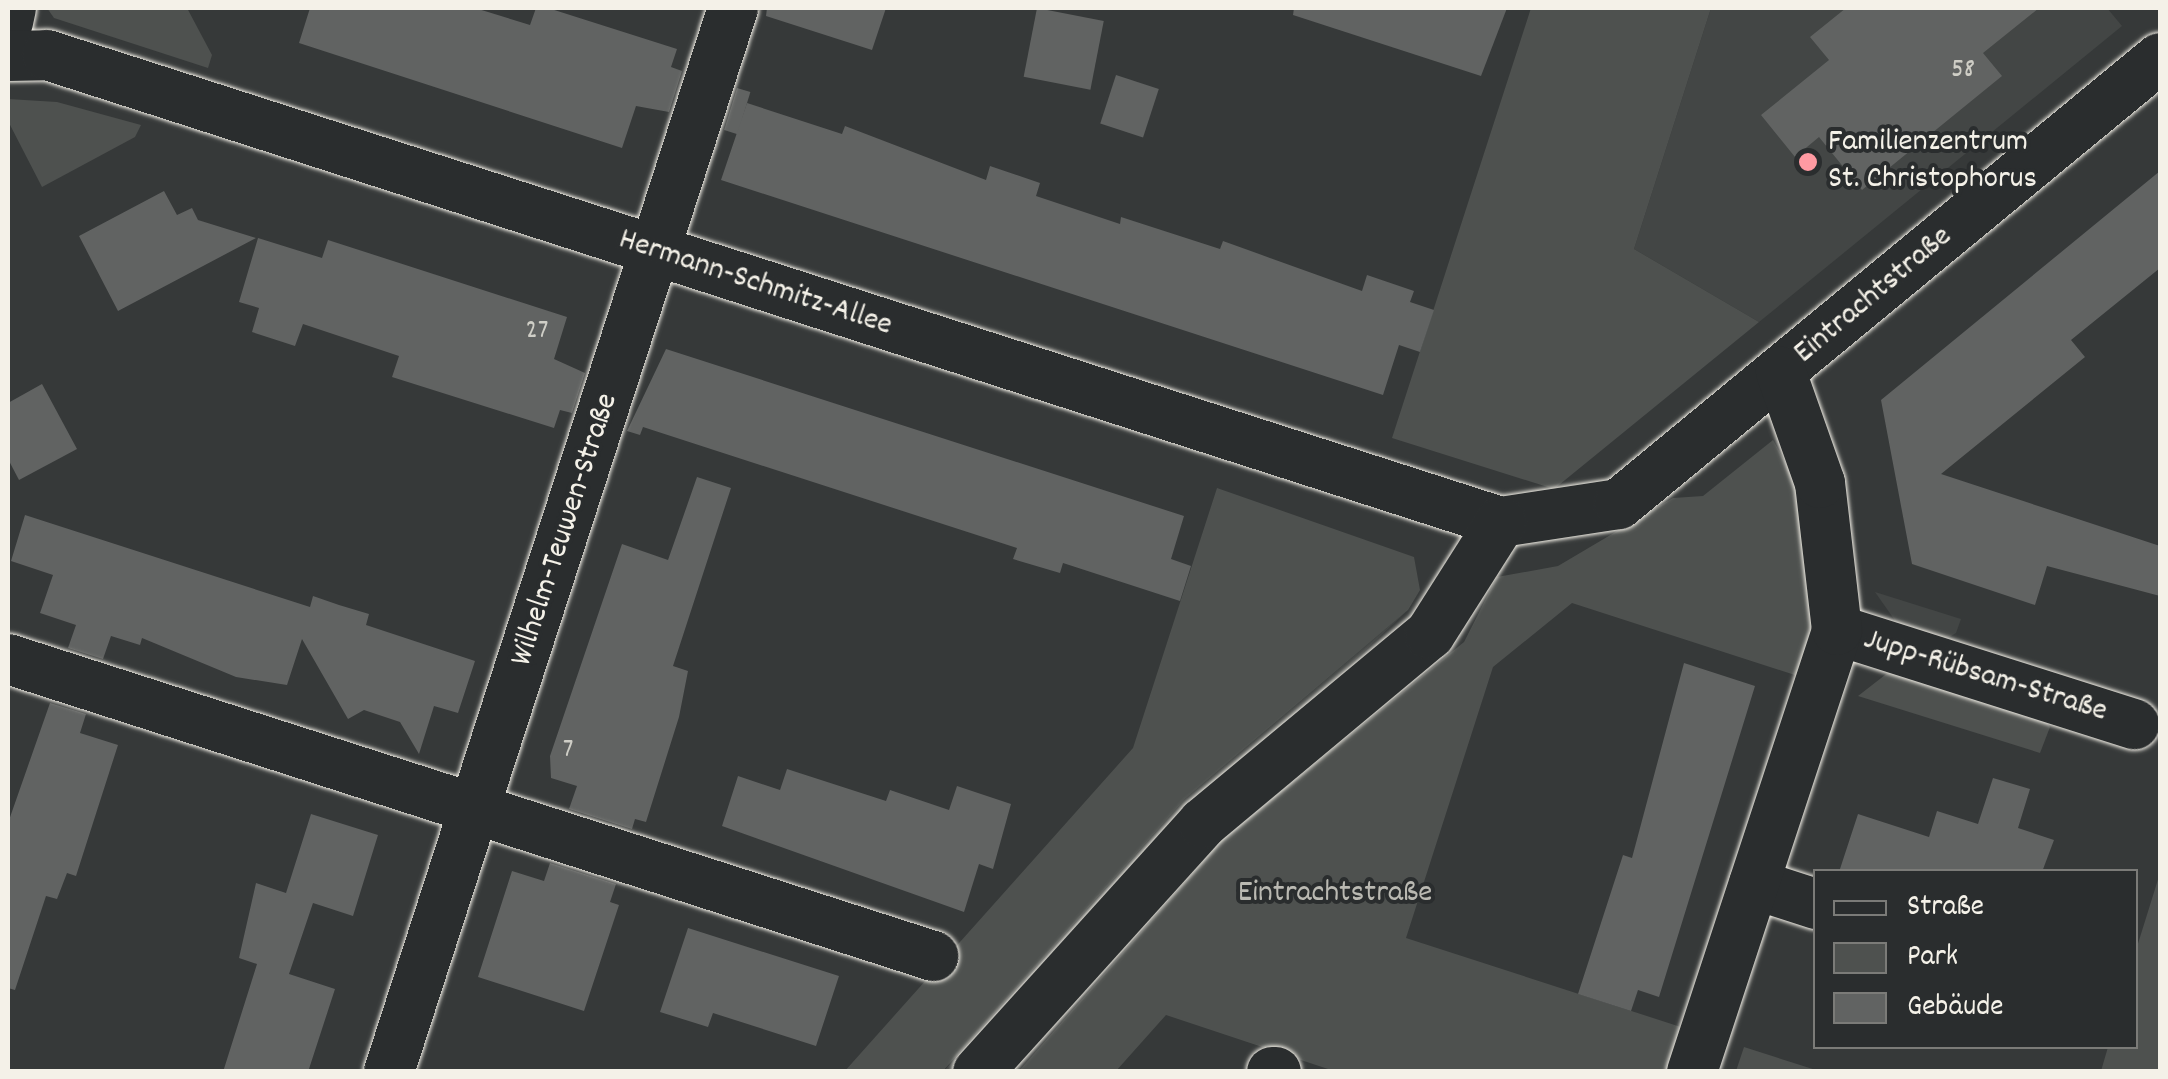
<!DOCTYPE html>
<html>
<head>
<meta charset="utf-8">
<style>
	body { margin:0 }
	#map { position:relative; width:2168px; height:1079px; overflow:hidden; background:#363939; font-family:Dekko,sans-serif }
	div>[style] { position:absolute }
	.built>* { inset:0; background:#434645 }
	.green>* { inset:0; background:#4e514f }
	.building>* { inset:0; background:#616362; transform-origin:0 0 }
	.roads { filter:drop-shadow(0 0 2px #f4f1e8) drop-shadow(0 0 2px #f4f1e8) }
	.minor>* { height:50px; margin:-25px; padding:0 25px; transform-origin:25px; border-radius:25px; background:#2a2d2e }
	.dots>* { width:28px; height:28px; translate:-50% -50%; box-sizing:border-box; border:5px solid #2a2d2e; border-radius:50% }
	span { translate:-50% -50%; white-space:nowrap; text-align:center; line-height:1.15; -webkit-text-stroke:8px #2a2d2e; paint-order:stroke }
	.number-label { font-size:28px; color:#cfcec6 }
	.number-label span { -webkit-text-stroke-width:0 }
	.poi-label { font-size:32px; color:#f4f1e8 }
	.left { translate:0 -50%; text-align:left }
	.street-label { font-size:32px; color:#f4f1e8 }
	.park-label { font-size:32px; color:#bab9b2 }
	.frame { position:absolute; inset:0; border:10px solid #f4f1e8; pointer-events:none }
	.legend { position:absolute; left:1813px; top:869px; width:325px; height:180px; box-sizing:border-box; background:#2a2d2e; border:2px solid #7b7b78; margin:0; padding:12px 18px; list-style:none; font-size:30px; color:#f4f1e8 }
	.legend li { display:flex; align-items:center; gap:20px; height:50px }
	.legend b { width:50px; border:2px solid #7b7b78 }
</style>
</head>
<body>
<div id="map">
	<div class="built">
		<i style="clip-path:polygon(1711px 8px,2107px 8px,2122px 26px,1759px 322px,1634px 249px)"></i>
		<i style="clip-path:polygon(1875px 592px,1961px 619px,1956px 633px,1941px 642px,1901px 629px)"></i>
		<i style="clip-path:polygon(1408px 610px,1214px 792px,958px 1071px,943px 1072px,1185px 799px)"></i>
	</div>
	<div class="green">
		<i style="clip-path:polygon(47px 8px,187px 8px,212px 55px,208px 68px,54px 18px)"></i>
		<i style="clip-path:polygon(1531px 8px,1711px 8px,1634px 249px,1759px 322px,1554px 489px,1392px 438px)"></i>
		<i style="clip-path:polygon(8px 99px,57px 102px,141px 125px,135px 137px,42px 187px,8px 121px)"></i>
		<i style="clip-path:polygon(1773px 440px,1803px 495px,1813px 613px,1801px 677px,1572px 603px,1493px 667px,1406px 938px,1687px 1029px,1674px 1071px,1334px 1071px,1166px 1015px,1116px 1071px,1018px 1072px,1223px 839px,1464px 642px,1497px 577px,1558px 566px,1673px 498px,1703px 496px)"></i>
		<i style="clip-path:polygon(1217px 488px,1414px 557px,1420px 590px,1408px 610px,1185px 799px,943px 1071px,844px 1072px,1133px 748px)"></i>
		<i style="clip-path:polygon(1894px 668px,2039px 713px,2050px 727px,2040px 753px,1858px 696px)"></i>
		<i style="clip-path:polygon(2160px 873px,2160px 1071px,2101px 1071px,2108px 1047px,2136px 1046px,2136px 950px)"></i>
		<i style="clip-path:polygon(1744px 1047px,1819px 1071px,1736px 1071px)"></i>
	</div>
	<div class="building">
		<i style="clip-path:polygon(310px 8px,475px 8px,530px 25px,536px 8px,548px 8px,677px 49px,671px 67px,682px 71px,669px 112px,636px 106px,622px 148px,299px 43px)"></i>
		<i style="clip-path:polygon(767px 8px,886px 8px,872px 50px,766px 16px)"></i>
		<i style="left:1037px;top:8px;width:68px;height:70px;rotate:11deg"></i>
		<i style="clip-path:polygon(1294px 8px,1507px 8px,1481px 76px,1293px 15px)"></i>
		<i style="clip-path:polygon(1846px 8px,2039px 8px,1983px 53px,2002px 76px,1862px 190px,1819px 137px,1795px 157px,1761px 115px,1829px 60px,1810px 37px)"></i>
		<i style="left:1116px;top:75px;width:45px;height:51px;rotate:18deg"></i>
		<i style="left:737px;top:88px;width:14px;height:44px;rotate:17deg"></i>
		<i style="clip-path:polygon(747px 103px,842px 134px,845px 126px,986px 180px,990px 166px,1040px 183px,1036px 196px,1120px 224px,1121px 217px,1220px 249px,1223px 241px,1362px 291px,1367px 275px,1414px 291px,1410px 302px,1434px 310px,1420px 352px,1399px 345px,1383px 395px,721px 180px)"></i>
		<i style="clip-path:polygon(2160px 171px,2160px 268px,2071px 340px,2085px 357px,1941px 474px,2160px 546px,2160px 596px,2047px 566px,2035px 605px,1912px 564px,1881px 400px)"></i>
		<i style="clip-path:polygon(164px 191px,177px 215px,192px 208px,198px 220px,256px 238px,118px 311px,79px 236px)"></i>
		<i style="clip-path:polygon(258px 238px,322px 258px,328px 240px,567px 317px,554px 359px,585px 373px,572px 413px,560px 410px,554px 428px,392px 377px,399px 356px,303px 324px,295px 346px,252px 332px,259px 308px,239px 302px)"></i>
		<i style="clip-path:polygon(666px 349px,1184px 516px,1171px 559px,1191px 566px,1180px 601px,1063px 563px,1060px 573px,1013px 559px,1017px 548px,643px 427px,640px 435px,627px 431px)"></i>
		<i style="clip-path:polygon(42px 384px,77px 449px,19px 480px,8px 459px,8px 403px)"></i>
		<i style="clip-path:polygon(697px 477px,731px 488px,673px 666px,688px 671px,679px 717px,646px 822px,635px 819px,632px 829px,569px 809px,577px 786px,551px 778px,550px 756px,622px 544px,668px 560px)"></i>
		<i style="clip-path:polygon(25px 515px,310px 607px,313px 596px,339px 605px,369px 614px,366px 625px,475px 661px,458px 713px,434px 706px,419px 754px,400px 722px,364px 710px,348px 719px,302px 639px,287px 685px,236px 677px,142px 638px,140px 645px,111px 636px,103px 659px,68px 648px,76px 625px,40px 613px,53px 575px,11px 561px)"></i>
		<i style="clip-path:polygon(1684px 663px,1755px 686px,1659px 997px,1638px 990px,1631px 1011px,1578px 994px,1623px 855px,1632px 858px)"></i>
		<i style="clip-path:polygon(50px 703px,86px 714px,80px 733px,118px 745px,76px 876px,67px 873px,57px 899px,46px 896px,15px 990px,8px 988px,8px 823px)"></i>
		<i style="clip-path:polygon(787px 769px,886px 801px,890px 790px,949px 810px,957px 786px,1011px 804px,993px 869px,979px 864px,964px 912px,722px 826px,738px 776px,780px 790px)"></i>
		<i style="clip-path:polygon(1993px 778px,2030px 789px,2018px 828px,2054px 840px,2042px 872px,1839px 872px,1858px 814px,1929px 837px,1937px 811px,1978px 824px)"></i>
		<i style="clip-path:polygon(311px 814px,378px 835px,353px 916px,313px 903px,289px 974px,335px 989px,308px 1072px,223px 1072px,257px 964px,239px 958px,256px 883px,286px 893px)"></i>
		<i style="clip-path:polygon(550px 863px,616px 884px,610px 902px,619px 905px,584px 1011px,478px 977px,512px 871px,544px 881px)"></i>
		<i style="clip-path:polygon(688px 928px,839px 976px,816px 1046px,713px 1013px,708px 1027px,660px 1012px)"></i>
	</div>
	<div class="roads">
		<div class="minor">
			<i style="left:8px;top:22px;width:14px;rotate:-78deg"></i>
			<i style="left:8px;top:56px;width:39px;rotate:-1deg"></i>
			<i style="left:47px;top:55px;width:1527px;rotate:17.81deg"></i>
			<i style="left:1501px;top:522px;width:119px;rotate:-8.7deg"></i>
			<i style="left:1619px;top:504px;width:701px;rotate:-39.5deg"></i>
			<i style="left:1837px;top:630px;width:312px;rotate:17.6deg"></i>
			<i style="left:8px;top:659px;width:972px;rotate:17.8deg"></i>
			<i style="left:1754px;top:884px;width:65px;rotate:17.9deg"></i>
			<i style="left:389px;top:1072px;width:1118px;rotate:-72.08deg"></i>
			<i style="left:978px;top:1072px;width:336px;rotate:-47.9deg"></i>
			<i style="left:1203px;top:823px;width:295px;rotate:-39.8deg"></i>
			<i style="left:1430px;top:634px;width:133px;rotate:-57.6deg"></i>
			<i style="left:1272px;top:1072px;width:4px"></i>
			<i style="left:1692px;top:1072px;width:465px;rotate:-71.8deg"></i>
			<i style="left:1837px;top:630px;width:148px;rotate:-96.6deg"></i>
			<i style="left:1820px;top:483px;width:118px;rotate:-109.4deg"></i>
		</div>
	</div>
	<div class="dots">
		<i style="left:1808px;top:162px;background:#ff9aa2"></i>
	</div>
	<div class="number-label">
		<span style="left:1963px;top:71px">58</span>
		<span style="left:537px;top:332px">27</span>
		<span style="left:568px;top:751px">7</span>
	</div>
	<div class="poi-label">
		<span class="left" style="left:1828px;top:162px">Familienzentrum<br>St. Christophorus</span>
	</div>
	<div class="street-label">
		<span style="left:755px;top:284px;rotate:18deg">Hermann-Schmitz-Allee</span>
		<span style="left:1874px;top:296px;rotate:-40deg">Eintrachtstraße</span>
		<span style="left:566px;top:530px;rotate:-72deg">Wilhelm-Teuwen-Straße</span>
		<span style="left:1985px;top:677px;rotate:17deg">Jupp-Rübsam-Straße</span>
	</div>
	<div class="park-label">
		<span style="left:1335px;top:894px">Eintrachtstraße</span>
	</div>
	<div class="frame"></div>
	<ul class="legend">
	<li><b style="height:12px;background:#2a2d2e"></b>Straße</li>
	<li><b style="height:28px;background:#4e514f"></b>Park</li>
	<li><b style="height:28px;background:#616362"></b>Gebäude</li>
	</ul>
</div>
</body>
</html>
